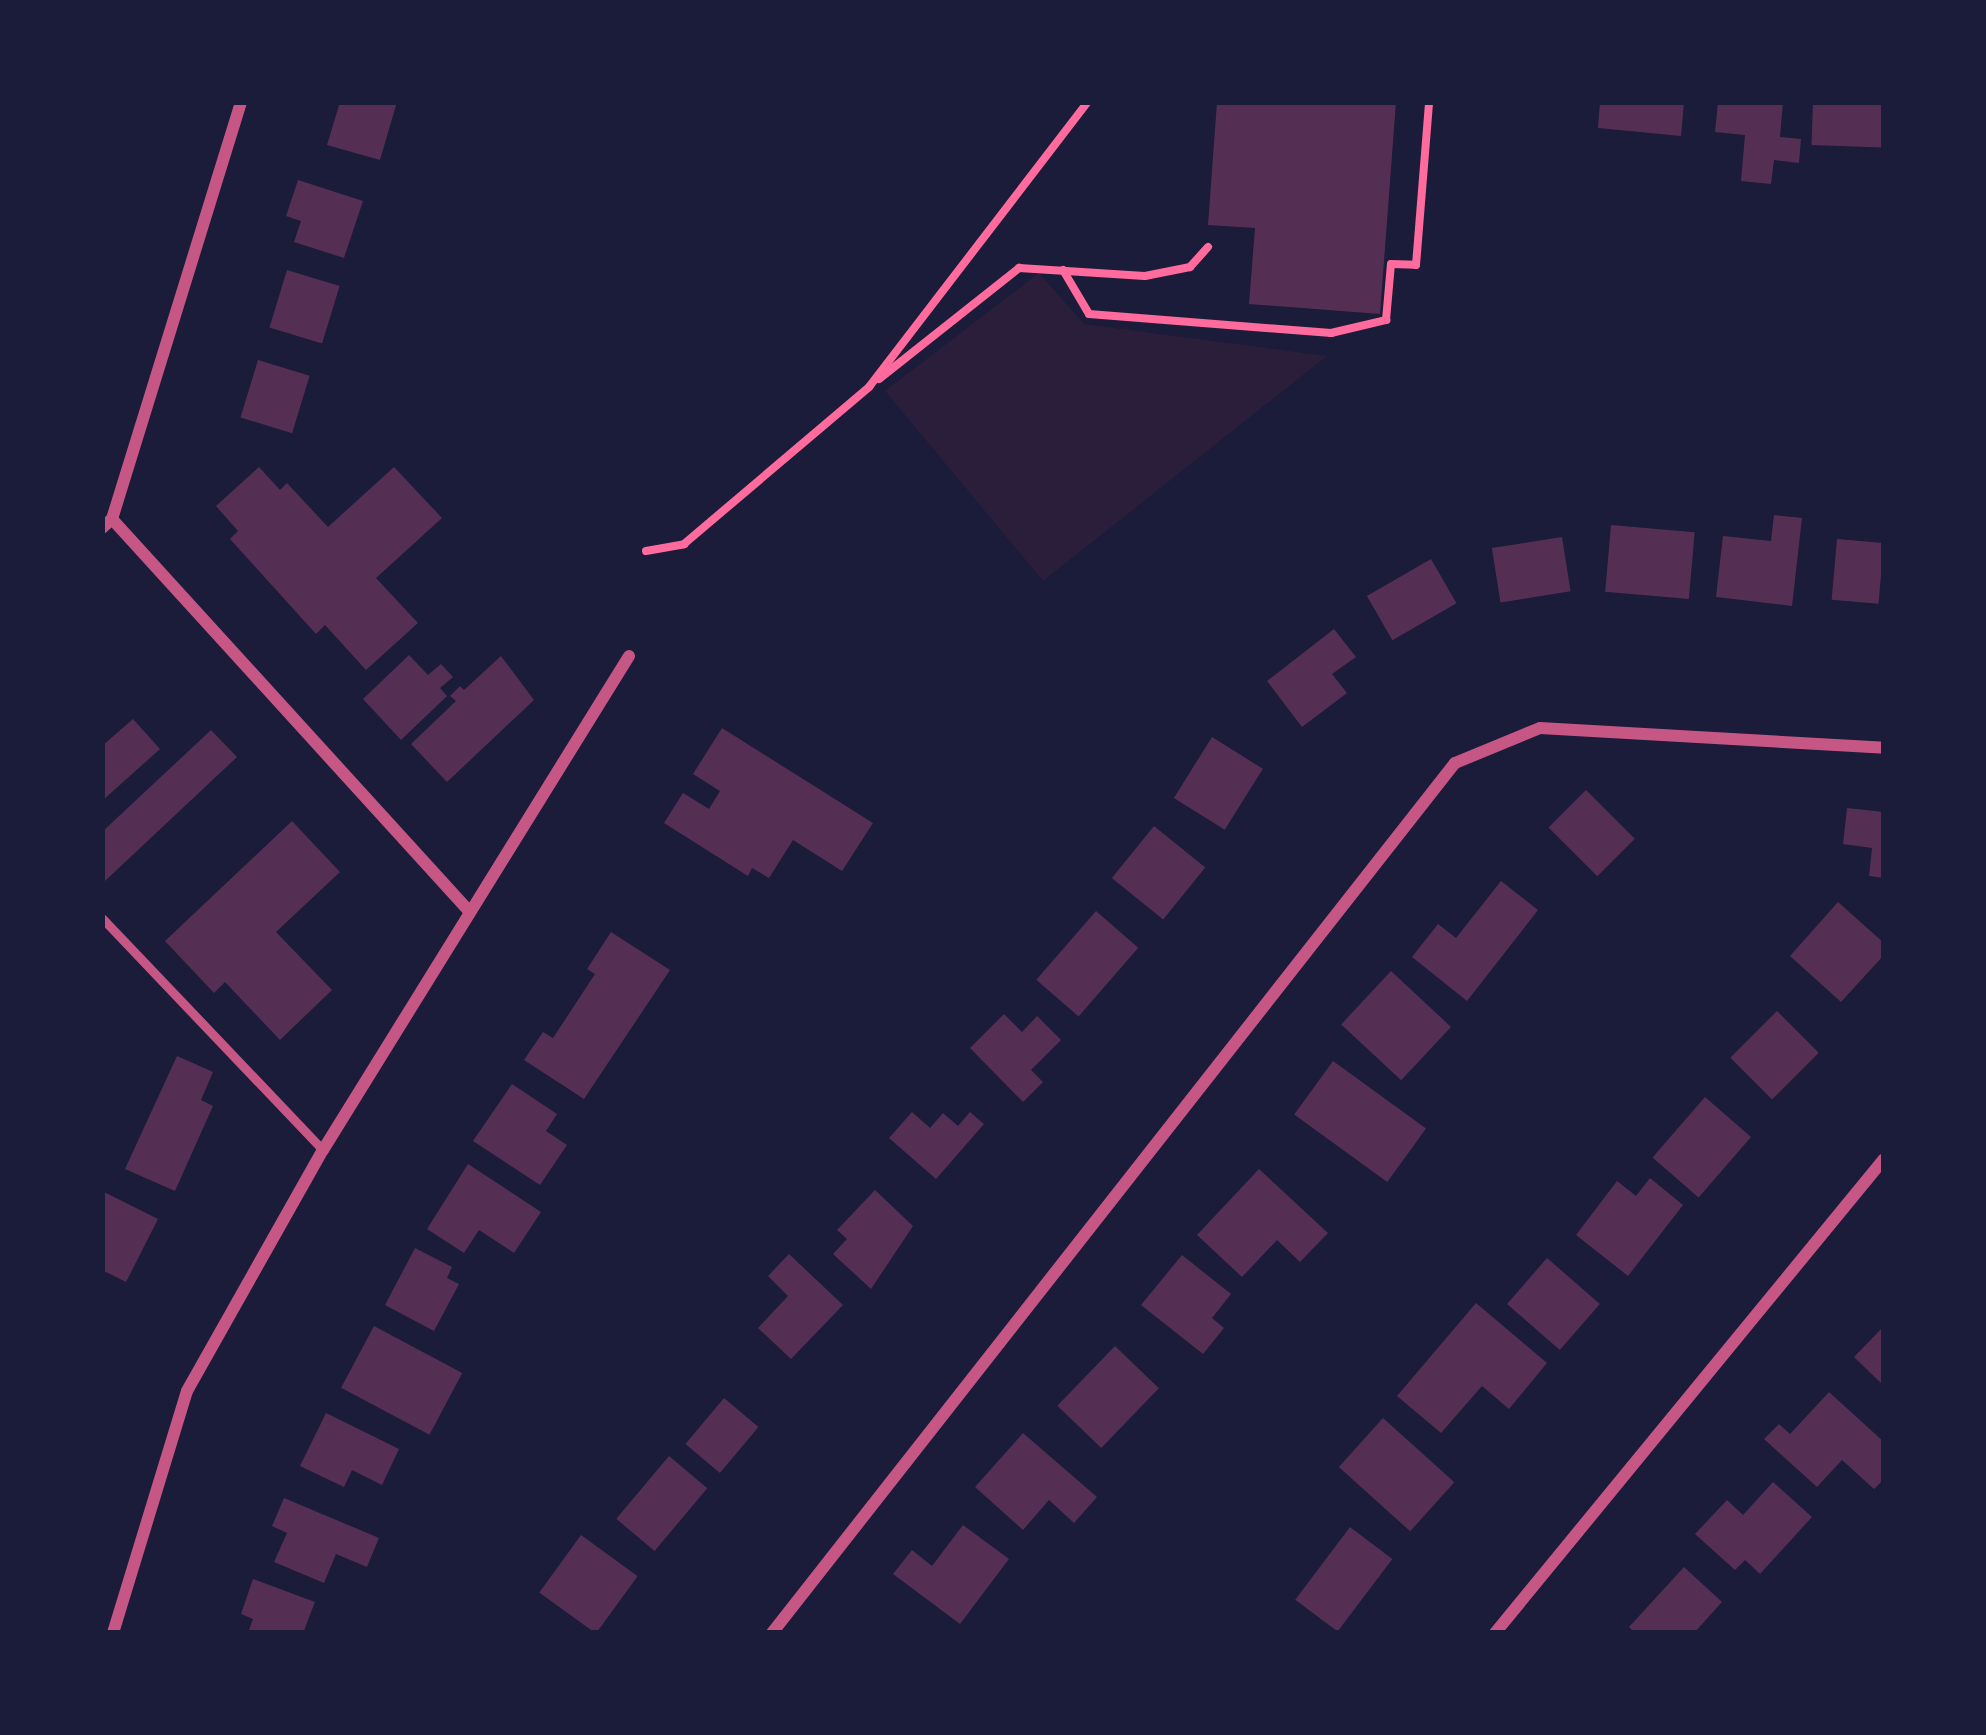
<!DOCTYPE html>
<html>
<head>
<meta charset="utf-8">
<style>
	body { margin:0 }
	#map { position:relative; width:1986px; height:1735px; overflow:hidden; background:#1b1b3a; font-family:"PT Sans Narrow",sans-serif }
	div>[style] { position:absolute }
	.green>* { inset:0; background:#2a1e3b }
	.building>* { inset:0; background:#542f53; transform-origin:0 0 }
	.path>* { height:8px; margin:-4px; padding:0 4px; transform-origin:4px; border-radius:4px; background:#ff6b9d }
	.service>* { height:9px; margin:-4.5px; padding:0 4.5px; transform-origin:4.5px; border-radius:4.5px; background:#c65784 }
	.minor>* { height:12px; margin:-6px; padding:0 6px; transform-origin:6px; border-radius:6px; background:#c65784 }
	span { translate:-50% -50%; white-space:nowrap; text-align:center; line-height:1.15; -webkit-text-stroke:10px #1b1b3a; paint-order:stroke }
	.frame { position:absolute; inset:0; border:105px solid #1b1b3a; pointer-events:none }
</style>
</head>
<body>
<div id="map">
	<div class="green">
		<i style="clip-path:polygon(1039px 273px,1084px 324px,1327px 356px,1043px 581px,885px 391px)"></i>
	</div>
	<div class="building">
		<i style="clip-path:polygon(340px 102px,397px 102px,380px 160px,327px 145px)"></i>
		<i style="clip-path:polygon(1217px 102px,1396px 102px,1380px 314px,1249px 304px,1255px 228px,1208px 225px)"></i>
		<i style="clip-path:polygon(1600px 102px,1684px 102px,1681px 136px,1598px 128px)"></i>
		<i style="clip-path:polygon(1718px 102px,1783px 102px,1780px 137px,1801px 139px,1799px 163px,1774px 160px,1771px 184px,1741px 181px,1745px 135px,1715px 132px)"></i>
		<i style="left:1813px;top:102px;width:71px;height:43px;rotate:2deg"></i>
		<i style="clip-path:polygon(298px 180px,363px 201px,344px 258px,294px 242px,301px 221px,286px 216px)"></i>
		<i style="left:287px;top:270px;width:55px;height:60px;rotate:17deg"></i>
		<i style="left:258px;top:360px;width:54px;height:60px;rotate:17deg"></i>
		<i style="clip-path:polygon(259px 467px,280px 490px,287px 483px,328px 527px,394px 467px,442px 518px,376px 578px,418px 623px,366px 670px,325px 625px,316px 634px,230px 539px,238px 531px,216px 506px)"></i>
		<i style="clip-path:polygon(1774px 515px,1802px 518px,1792px 606px,1716px 597px,1723px 536px,1771px 541px)"></i>
		<i style="left:1611px;top:525px;width:84px;height:67px;rotate:5deg"></i>
		<i style="left:1562px;top:537px;width:55px;height:71px;rotate:81deg"></i>
		<i style="left:1837px;top:539px;width:47px;height:61px;rotate:5deg"></i>
		<i style="left:1431px;top:559px;width:51px;height:74px;rotate:60deg"></i>
		<i style="clip-path:polygon(1334px 629px,1356px 657px,1332px 674px,1347px 693px,1302px 727px,1267px 681px)"></i>
		<i style="clip-path:polygon(409px 655px,428px 675px,441px 664px,453px 677px,440px 688px,447px 696px,401px 740px,363px 699px)"></i>
		<i style="clip-path:polygon(501px 656px,534px 700px,447px 782px,411px 744px,456px 701px,450px 696px,460px 686px,464px 690px)"></i>
		<i style="clip-path:polygon(133px 719px,160px 749px,102px 801px,102px 746px)"></i>
		<i style="clip-path:polygon(722px 728px,873px 823px,842px 871px,793px 840px,769px 878px,752px 868px,748px 876px,664px 823px,683px 793px,709px 809px,720px 791px,693px 774px)"></i>
		<i style="clip-path:polygon(211px 730px,237px 757px,105px 881px,102px 832px)"></i>
		<i style="left:1212px;top:737px;width:60px;height:72px;rotate:32deg"></i>
		<i style="left:1586px;top:790px;width:69px;height:53px;rotate:45deg"></i>
		<i style="clip-path:polygon(1847px 808px,1884px 812px,1884px 878px,1869px 876px,1872px 848px,1843px 844px)"></i>
		<i style="clip-path:polygon(292px 821px,340px 872px,276px 932px,332px 990px,280px 1040px,225px 982px,214px 993px,165px 941px)"></i>
		<i style="left:1154px;top:826px;width:66px;height:67px;rotate:39deg"></i>
		<i style="clip-path:polygon(1501px 881px,1538px 910px,1467px 1001px,1412px 957px,1438px 924px,1456px 938px)"></i>
		<i style="clip-path:polygon(1838px 902px,1884px 943px,1884px 955px,1841px 1002px,1790px 956px)"></i>
		<i style="left:1096px;top:911px;width:56px;height:91px;rotate:41deg"></i>
		<i style="clip-path:polygon(611px 932px,670px 970px,584px 1099px,524px 1060px,543px 1032px,553px 1038px,595px 974px,587px 969px)"></i>
		<i style="left:1391px;top:971px;width:82px;height:73px;rotate:43deg"></i>
		<i style="left:1777px;top:1011px;width:59px;height:66px;rotate:45deg"></i>
		<i style="clip-path:polygon(1004px 1014px,1022px 1032px,1037px 1016px,1061px 1040px,1031px 1070px,1043px 1082px,1023px 1102px,970px 1048px)"></i>
		<i style="clip-path:polygon(177px 1056px,213px 1072px,201px 1100px,213px 1106px,175px 1191px,125px 1169px)"></i>
		<i style="left:1333px;top:1061px;width:115px;height:66px;rotate:36deg"></i>
		<i style="clip-path:polygon(512px 1084px,557px 1114px,546px 1131px,567px 1145px,540px 1185px,473px 1141px)"></i>
		<i style="left:1705px;top:1097px;width:61px;height:80px;rotate:41deg"></i>
		<i style="clip-path:polygon(912px 1112px,930px 1128px,943px 1113px,958px 1126px,970px 1112px,984px 1124px,936px 1179px,889px 1138px)"></i>
		<i style="clip-path:polygon(468px 1164px,541px 1212px,514px 1253px,479px 1230px,464px 1253px,427px 1229px)"></i>
		<i style="clip-path:polygon(1259px 1169px,1328px 1233px,1300px 1262px,1277px 1240px,1242px 1277px,1197px 1235px)"></i>
		<i style="clip-path:polygon(1650px 1178px,1683px 1205px,1628px 1276px,1576px 1235px,1617px 1181px,1636px 1196px)"></i>
		<i style="clip-path:polygon(875px 1190px,913px 1226px,871px 1289px,833px 1254px,847px 1239px,837px 1230px)"></i>
		<i style="clip-path:polygon(102px 1191px,158px 1219px,126px 1282px,102px 1270px)"></i>
		<i style="clip-path:polygon(415px 1248px,452px 1267px,447px 1278px,459px 1284px,434px 1331px,385px 1305px)"></i>
		<i style="clip-path:polygon(789px 1254px,843px 1305px,791px 1359px,758px 1328px,788px 1296px,768px 1276px)"></i>
		<i style="clip-path:polygon(1182px 1255px,1231px 1294px,1212px 1318px,1224px 1328px,1203px 1354px,1141px 1305px)"></i>
		<i style="left:1547px;top:1258px;width:70px;height:61px;rotate:41deg"></i>
		<i style="clip-path:polygon(1476px 1303px,1547px 1363px,1509px 1409px,1482px 1386px,1441px 1433px,1397px 1396px)"></i>
		<i style="left:374px;top:1326px;width:100px;height:70px;rotate:28deg"></i>
		<i style="clip-path:polygon(1884px 1326px,1884px 1386px,1854px 1357px)"></i>
		<i style="left:1115px;top:1346px;width:61px;height:83px;rotate:44deg"></i>
		<i style="clip-path:polygon(1829px 1392px,1884px 1442px,1884px 1479px,1874px 1489px,1842px 1460px,1817px 1487px,1764px 1439px,1779px 1424px,1790px 1434px)"></i>
		<i style="left:724px;top:1398px;width:45px;height:60px;rotate:40deg"></i>
		<i style="clip-path:polygon(326px 1413px,399px 1449px,382px 1485px,352px 1470px,344px 1487px,300px 1466px)"></i>
		<i style="left:1383px;top:1418px;width:96px;height:66px;rotate:42deg"></i>
		<i style="clip-path:polygon(1023px 1433px,1097px 1497px,1074px 1523px,1049px 1500px,1023px 1530px,975px 1487px)"></i>
		<i style="left:669px;top:1456px;width:50px;height:82px;rotate:40deg"></i>
		<i style="clip-path:polygon(1773px 1482px,1812px 1517px,1760px 1574px,1745px 1560px,1735px 1570px,1695px 1534px,1727px 1500px,1743px 1515px)"></i>
		<i style="clip-path:polygon(284px 1498px,379px 1538px,367px 1567px,336px 1554px,324px 1583px,274px 1562px,287px 1533px,272px 1526px)"></i>
		<i style="clip-path:polygon(963px 1525px,1009px 1559px,960px 1624px,893px 1574px,912px 1550px,932px 1566px)"></i>
		<i style="left:1350px;top:1527px;width:53px;height:91px;rotate:37deg"></i>
		<i style="left:581px;top:1535px;width:70px;height:71px;rotate:36deg"></i>
		<i style="clip-path:polygon(1684px 1567px,1722px 1602px,1694px 1633px,1635px 1633px,1629px 1627px)"></i>
		<i style="clip-path:polygon(253px 1579px,315px 1602px,303px 1633px,248px 1633px,253px 1619px,241px 1614px)"></i>
	</div>
	<div class="path">
		<i style="left:1063px;top:270px;width:51px;rotate:59.4deg"></i>
		<i style="left:1089px;top:314px;width:243px;rotate:4.5deg"></i>
		<i style="left:1331px;top:333px;width:57px;rotate:-13.3deg"></i>
		<i style="left:1386px;top:320px;width:56px;rotate:-84.9deg"></i>
		<i style="left:1391px;top:264px;width:25px;rotate:2deg"></i>
		<i style="left:1416px;top:265px;width:164px;rotate:-85.4deg"></i>
		<i style="left:879px;top:379px;width:179px;rotate:-38.4deg"></i>
		<i style="left:1019px;top:268px;width:126px;rotate:3.6deg"></i>
		<i style="left:1145px;top:276px;width:46px;rotate:-11.3deg"></i>
		<i style="left:1190px;top:267px;width:27px;rotate:-48deg"></i>
		<i style="left:646px;top:551px;width:39px;rotate:-10deg"></i>
		<i style="left:684px;top:544px;width:243px;rotate:-40.3deg"></i>
		<i style="left:869px;top:387px;width:359px;rotate:-52.5deg"></i>
	</div>
	<div class="service">
		<i style="left:102px;top:918px;width:320px;rotate:46.4deg"></i>
	</div>
	<div class="minor">
		<i style="left:112px;top:519px;width:530px;rotate:47.68deg"></i>
		<i style="left:102px;top:528px;width:13px;rotate:-42deg"></i>
		<i style="left:112px;top:519px;width:436px;rotate:-72.8deg"></i>
		<i style="left:113px;top:1633px;width:253px;rotate:-73deg"></i>
		<i style="left:187px;top:1391px;width:277px;rotate:-60.6deg"></i>
		<i style="left:323px;top:1150px;width:581px;rotate:-58.22deg"></i>
		<i style="left:772px;top:1633px;width:1106px;rotate:-51.87deg"></i>
		<i style="left:1455px;top:763px;width:92px;rotate:-22.4deg"></i>
		<i style="left:1540px;top:728px;width:345px;rotate:3.3deg"></i>
		<i style="left:1495px;top:1633px;width:613px;rotate:-50.63deg"></i>
	</div>
	<div class="frame"></div>
</div>
</body>
</html>
